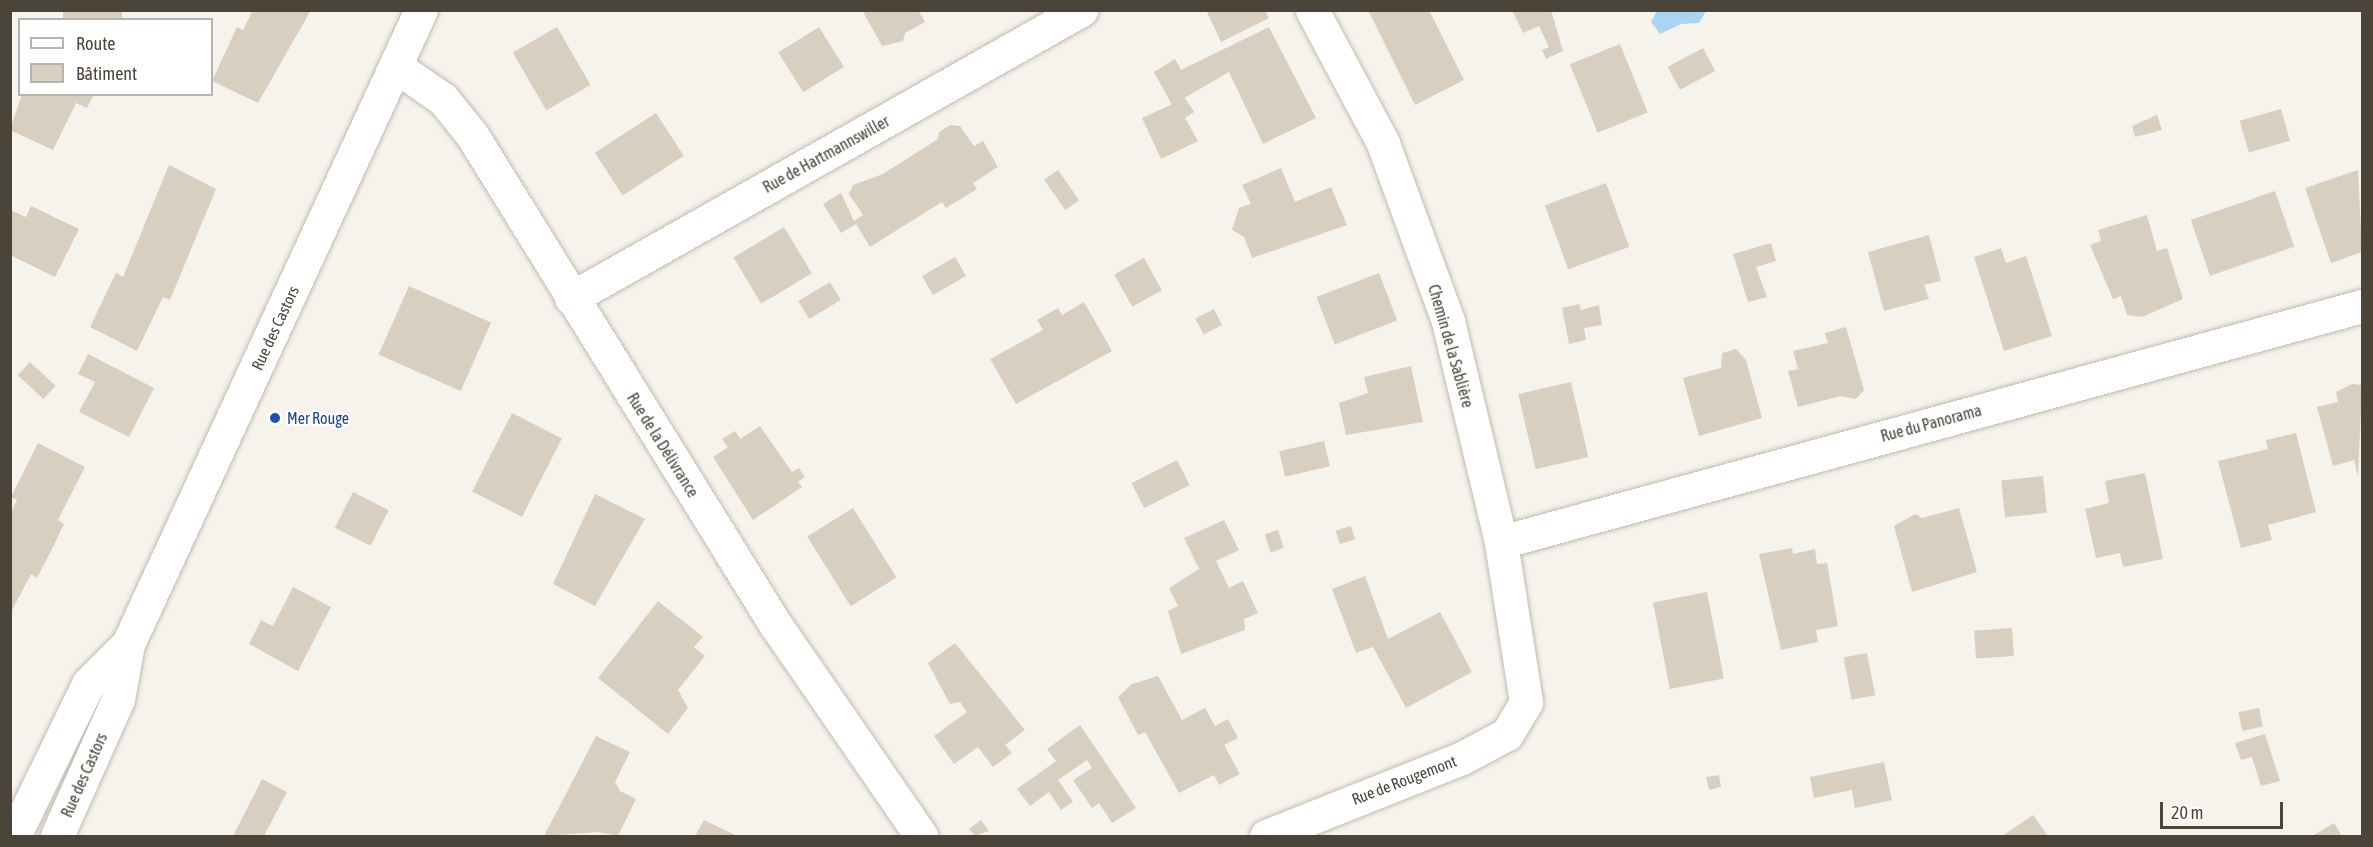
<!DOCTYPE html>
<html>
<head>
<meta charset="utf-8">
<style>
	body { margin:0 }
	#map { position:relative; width:2373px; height:847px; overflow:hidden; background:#f6f3ec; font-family:"Asap Condensed",sans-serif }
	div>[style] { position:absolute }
	.water>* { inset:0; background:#a9d4f2 }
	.building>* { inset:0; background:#d8cfc1; transform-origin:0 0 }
	.roads { filter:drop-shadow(0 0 2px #c2bbae) drop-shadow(0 0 2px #c2bbae) }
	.minor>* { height:33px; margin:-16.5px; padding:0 16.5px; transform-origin:16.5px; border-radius:16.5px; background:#fff }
	.tertiary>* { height:33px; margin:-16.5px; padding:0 16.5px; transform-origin:16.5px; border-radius:16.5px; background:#fff }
	.dots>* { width:16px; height:16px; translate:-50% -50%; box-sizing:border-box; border:3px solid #fff; border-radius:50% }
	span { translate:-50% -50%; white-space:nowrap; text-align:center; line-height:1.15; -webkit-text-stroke:4.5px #fff; paint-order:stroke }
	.street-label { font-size:16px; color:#4b4439 }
	.transit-label { font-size:16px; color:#164399 }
	.left { translate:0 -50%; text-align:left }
	.frame { position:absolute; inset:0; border:12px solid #4b4439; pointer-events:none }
	.legend { position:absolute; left:18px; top:18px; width:195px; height:78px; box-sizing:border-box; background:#fff; border:2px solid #b7b4b0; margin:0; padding:8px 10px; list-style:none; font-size:18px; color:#4b4439 }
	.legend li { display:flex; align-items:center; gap:12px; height:30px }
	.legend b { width:30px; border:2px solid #b7b4b0 }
	.scale { position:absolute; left:2160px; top:802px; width:123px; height:27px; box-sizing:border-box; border:3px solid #4b4439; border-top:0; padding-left:8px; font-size:18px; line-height:21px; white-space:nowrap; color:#4b4439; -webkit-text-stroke:4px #fff; paint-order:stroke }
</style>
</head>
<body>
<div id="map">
	<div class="water">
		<i style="clip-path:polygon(1657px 11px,1657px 10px,1706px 11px,1699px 23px,1681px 24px,1660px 34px,1651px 22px)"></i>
	</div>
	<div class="building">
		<i style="left:63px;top:10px;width:59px;height:11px"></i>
		<i style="clip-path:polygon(253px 10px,311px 10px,258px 103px,212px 81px,237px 27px,243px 30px)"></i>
		<i style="clip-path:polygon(862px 10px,918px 10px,925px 22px,905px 33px,903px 41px,882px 46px)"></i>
		<i style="clip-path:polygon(1206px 10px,1265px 10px,1269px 18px,1221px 42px)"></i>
		<i style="clip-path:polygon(1368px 10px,1429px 10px,1464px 80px,1415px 105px)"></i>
		<i style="clip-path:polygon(1512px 10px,1551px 10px,1563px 51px,1546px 59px,1542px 50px,1549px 47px,1539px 26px,1523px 33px)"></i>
		<i style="left:557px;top:27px;width:67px;height:51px;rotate:60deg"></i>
		<i style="left:819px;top:27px;width:47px;height:48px;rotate:58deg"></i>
		<i style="clip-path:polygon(1269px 27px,1316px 118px,1263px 144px,1229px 72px,1172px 105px,1154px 72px,1175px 59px,1181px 70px)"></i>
		<i style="left:1620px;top:44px;width:74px;height:54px;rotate:68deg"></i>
		<i style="left:1703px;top:48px;width:26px;height:40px;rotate:62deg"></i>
		<i style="clip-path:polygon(22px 94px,94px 94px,87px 108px,76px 103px,53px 150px,10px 130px)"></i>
		<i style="clip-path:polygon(1185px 98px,1194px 112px,1185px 118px,1198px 141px,1161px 159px,1142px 118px)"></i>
		<i style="left:2281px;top:109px;width:33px;height:43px;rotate:74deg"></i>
		<i style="left:656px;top:113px;width:51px;height:73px;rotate:57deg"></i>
		<i style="clip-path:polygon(2157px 115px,2162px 130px,2135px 137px,2132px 126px)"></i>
		<i style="clip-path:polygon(950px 125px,960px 126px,974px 146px,983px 141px,998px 167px,973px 183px,977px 189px,946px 208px,942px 202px,870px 247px,856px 224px,841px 233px,823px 204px,841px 193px,854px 221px,863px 215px,849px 194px,853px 185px,883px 174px,938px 139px,939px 132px)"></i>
		<i style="clip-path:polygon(169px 165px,216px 189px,170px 300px,163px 297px,137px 351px,90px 327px,116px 273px,123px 277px)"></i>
		<i style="clip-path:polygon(1281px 168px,1295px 202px,1331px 187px,1347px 225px,1252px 258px,1244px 237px,1232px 230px,1239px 208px,1251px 204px,1242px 185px)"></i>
		<i style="left:1058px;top:170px;width:37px;height:17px;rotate:55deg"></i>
		<i style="clip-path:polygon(2358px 170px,2362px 252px,2331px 263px,2305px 188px)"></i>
		<i style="left:1606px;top:183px;width:68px;height:65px;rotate:70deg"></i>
		<i style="left:2275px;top:191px;width:59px;height:89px;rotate:71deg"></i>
		<i style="clip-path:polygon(31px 206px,79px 229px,55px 277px,10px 255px,10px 210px,26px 217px)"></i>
		<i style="clip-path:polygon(2147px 215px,2157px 251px,2167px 248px,2183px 299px,2142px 317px,2127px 315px,2121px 296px,2113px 299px,2090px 245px,2101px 241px,2098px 230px)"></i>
		<i style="left:784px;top:227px;width:54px;height:59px;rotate:59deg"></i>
		<i style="clip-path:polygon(1929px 235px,1941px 281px,1924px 285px,1929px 299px,1884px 311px,1868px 252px)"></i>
		<i style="clip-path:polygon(1771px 243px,1776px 261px,1756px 267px,1767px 297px,1748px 302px,1733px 254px)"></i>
		<i style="clip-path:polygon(2001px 248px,2006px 263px,2026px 256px,2052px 336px,2004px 351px,1974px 257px)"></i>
		<i style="left:955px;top:257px;width:22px;height:38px;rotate:60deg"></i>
		<i style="left:1144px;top:258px;width:37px;height:34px;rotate:61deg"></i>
		<i style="left:1379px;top:273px;width:51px;height:67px;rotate:69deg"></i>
		<i style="left:830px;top:282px;width:21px;height:37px;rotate:59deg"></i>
		<i style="left:409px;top:286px;width:90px;height:75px;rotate:24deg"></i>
		<i style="clip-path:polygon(1084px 302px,1112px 351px,1016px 404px,990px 359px,1043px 330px,1037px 320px,1058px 308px,1062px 315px)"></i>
		<i style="clip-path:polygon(1579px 304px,1581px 310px,1599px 305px,1602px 325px,1584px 328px,1586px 340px,1569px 344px,1562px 308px)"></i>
		<i style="left:1214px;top:309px;width:18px;height:21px;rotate:63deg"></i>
		<i style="clip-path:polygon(1846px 327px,1864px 390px,1856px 399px,1841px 396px,1798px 407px,1788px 371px,1798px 369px,1793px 351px,1828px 343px,1825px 333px)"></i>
		<i style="clip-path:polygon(1736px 349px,1746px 360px,1762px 418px,1699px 436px,1683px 378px,1721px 368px,1722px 353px)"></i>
		<i style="clip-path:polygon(88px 354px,154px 388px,129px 437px,79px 412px,95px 382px,78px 374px)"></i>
		<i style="left:30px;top:362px;width:35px;height:18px;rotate:43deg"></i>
		<i style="clip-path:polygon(1411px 366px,1423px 422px,1346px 435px,1339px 403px,1368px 393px,1364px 377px)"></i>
		<i style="left:1571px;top:382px;width:77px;height:54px;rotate:77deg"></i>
		<i style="clip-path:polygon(2352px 384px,2362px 385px,2358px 477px,2354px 460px,2333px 466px,2317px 407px,2338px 402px,2336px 392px)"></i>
		<i style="left:512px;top:413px;width:56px;height:88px;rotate:27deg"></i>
		<i style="clip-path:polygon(760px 426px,792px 472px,799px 468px,805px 477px,798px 482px,802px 487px,753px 520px,713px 457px,728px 447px,722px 439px,735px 431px,740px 439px)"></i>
		<i style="clip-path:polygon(2296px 433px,2316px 512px,2268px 525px,2272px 540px,2241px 548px,2218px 461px,2268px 449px,2266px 440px)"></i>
		<i style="left:1324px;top:441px;width:26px;height:46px;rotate:77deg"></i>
		<i style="clip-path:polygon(38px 443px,85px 467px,58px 520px,64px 524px,52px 549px,37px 578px,31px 574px,10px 614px,10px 514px,17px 500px,11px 497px)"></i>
		<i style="left:1177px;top:460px;width:28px;height:51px;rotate:63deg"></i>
		<i style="clip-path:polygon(2145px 473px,2163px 559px,2123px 567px,2120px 553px,2096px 558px,2085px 509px,2109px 503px,2105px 481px)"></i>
		<i style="left:2043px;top:476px;width:37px;height:42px;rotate:84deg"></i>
		<i style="left:353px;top:492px;width:40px;height:40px;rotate:27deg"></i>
		<i style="clip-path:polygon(595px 494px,645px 519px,595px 606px,553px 584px)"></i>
		<i style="left:853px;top:508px;width:82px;height:54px;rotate:58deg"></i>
		<i style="clip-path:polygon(1959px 508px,1977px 572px,1912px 592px,1894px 526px,1915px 514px,1922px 518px)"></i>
		<i style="clip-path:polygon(1224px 520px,1239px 550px,1216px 561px,1229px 588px,1243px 581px,1258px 613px,1244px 619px,1245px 630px,1181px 654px,1168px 611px,1178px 606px,1169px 588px,1199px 569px,1184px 538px)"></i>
		<i style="left:1351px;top:526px;width:14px;height:16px;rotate:73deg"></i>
		<i style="left:1278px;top:530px;width:19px;height:14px;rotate:72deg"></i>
		<i style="clip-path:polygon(1792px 548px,1793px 554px,1815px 549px,1817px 564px,1827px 563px,1838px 626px,1816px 630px,1818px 642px,1781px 650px,1759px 554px)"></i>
		<i style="clip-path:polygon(1365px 576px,1388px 639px,1440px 612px,1472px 672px,1406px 708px,1373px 647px,1356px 653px,1332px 589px)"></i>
		<i style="clip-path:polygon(293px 587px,331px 607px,298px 671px,249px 644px,261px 620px,273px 626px)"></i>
		<i style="left:1707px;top:592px;width:88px;height:55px;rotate:79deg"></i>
		<i style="clip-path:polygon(658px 601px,703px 637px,694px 647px,705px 656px,678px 690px,688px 708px,668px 734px,598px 678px)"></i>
		<i style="left:2012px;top:628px;width:28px;height:38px;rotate:86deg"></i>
		<i style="clip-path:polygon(955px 643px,1025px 730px,1005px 745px,1012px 753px,993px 767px,978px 747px,954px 764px,934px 736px,967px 712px,960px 702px,950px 704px,928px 663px)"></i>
		<i style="left:1867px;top:653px;width:43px;height:24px;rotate:79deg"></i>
		<i style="clip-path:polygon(1158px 676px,1182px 720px,1205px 708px,1215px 726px,1228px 719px,1238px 738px,1224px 745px,1240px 774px,1219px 785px,1214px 775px,1179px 793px,1145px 732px,1138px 735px,1118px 697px,1132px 684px)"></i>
		<i style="left:2259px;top:708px;width:19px;height:21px;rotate:78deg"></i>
		<i style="clip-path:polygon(1080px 725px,1136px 808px,1112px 823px,1099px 803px,1092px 808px,1073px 780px,1092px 768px,1087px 760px,1058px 780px,1073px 802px,1061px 810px,1049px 792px,1030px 806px,1017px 789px,1056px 761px,1047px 749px)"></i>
		<i style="clip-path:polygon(2265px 734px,2280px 781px,2261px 786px,2252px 757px,2241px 760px,2235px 743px)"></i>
		<i style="clip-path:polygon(596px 736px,630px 752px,615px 782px,620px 791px,636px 799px,618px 836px,598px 832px,544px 836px)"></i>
		<i style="clip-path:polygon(1884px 762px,1892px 800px,1855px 808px,1852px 790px,1814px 798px,1810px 777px)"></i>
		<i style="clip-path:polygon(1719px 775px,1721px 787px,1709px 790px,1706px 777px)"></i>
		<i style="clip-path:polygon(262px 779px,287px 792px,264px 836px,233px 836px)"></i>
		<i style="clip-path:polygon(2033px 815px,2048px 836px,2002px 836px)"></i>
		<i style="clip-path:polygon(704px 820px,737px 836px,695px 836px)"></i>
		<i style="clip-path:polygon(981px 820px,989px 831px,975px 836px,969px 829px)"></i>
		<i style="clip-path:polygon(2334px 823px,2342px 836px,2315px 836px,2314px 835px)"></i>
	</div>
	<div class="roads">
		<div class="minor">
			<i style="left:395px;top:66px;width:58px;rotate:34.5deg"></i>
			<i style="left:443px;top:99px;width:46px;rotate:51.1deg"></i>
			<i style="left:472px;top:135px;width:575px;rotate:58.22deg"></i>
			<i style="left:775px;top:624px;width:257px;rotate:55.4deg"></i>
			<i style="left:571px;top:298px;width:586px;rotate:-29.45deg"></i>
			<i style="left:1501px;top:542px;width:893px;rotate:-15.33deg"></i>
			<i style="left:1266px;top:836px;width:211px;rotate:-21.7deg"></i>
			<i style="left:1462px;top:758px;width:51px;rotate:-28.1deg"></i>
			<i style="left:1507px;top:734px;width:37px;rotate:-59deg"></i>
			<i style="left:1526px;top:702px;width:162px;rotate:-98.9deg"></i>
			<i style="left:1501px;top:542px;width:227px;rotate:-103.5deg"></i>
			<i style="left:1448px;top:321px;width:189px;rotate:-110.1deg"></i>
			<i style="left:1383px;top:143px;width:151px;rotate:-118.1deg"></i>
		</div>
		<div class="tertiary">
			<i style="left:14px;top:836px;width:169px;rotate:-64deg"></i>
			<i style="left:88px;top:684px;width:57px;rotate:-45deg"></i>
			<i style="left:57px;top:836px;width:150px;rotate:-66deg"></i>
			<i style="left:118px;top:699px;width:56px;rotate:-79.7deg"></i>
			<i style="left:128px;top:644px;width:698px;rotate:-65.2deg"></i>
		</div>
	</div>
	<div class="dots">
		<i style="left:275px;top:418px;background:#1a4fb4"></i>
	</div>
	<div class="street-label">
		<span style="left:826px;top:154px;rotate:-29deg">Rue de Hartmannswiller</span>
		<span style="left:275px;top:328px;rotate:-65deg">Rue des Castors</span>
		<span style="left:1451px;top:346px;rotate:74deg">Chemin de la Sablière</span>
		<span style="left:1931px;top:423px;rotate:-15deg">Rue du Panorama</span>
		<span style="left:663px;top:445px;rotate:58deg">Rue de la Délivrance</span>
		<span style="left:84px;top:775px;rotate:-66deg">Rue des Castors</span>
		<span style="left:1404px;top:780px;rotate:-21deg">Rue de Rougemont</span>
	</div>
	<div class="transit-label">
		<span class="left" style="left:287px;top:418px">Mer Rouge</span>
	</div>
	<div class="frame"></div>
	<ul class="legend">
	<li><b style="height:8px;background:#fff"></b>Route</li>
	<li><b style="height:16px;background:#d8cfc1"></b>Bâtiment</li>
	</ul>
	<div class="scale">20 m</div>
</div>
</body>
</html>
